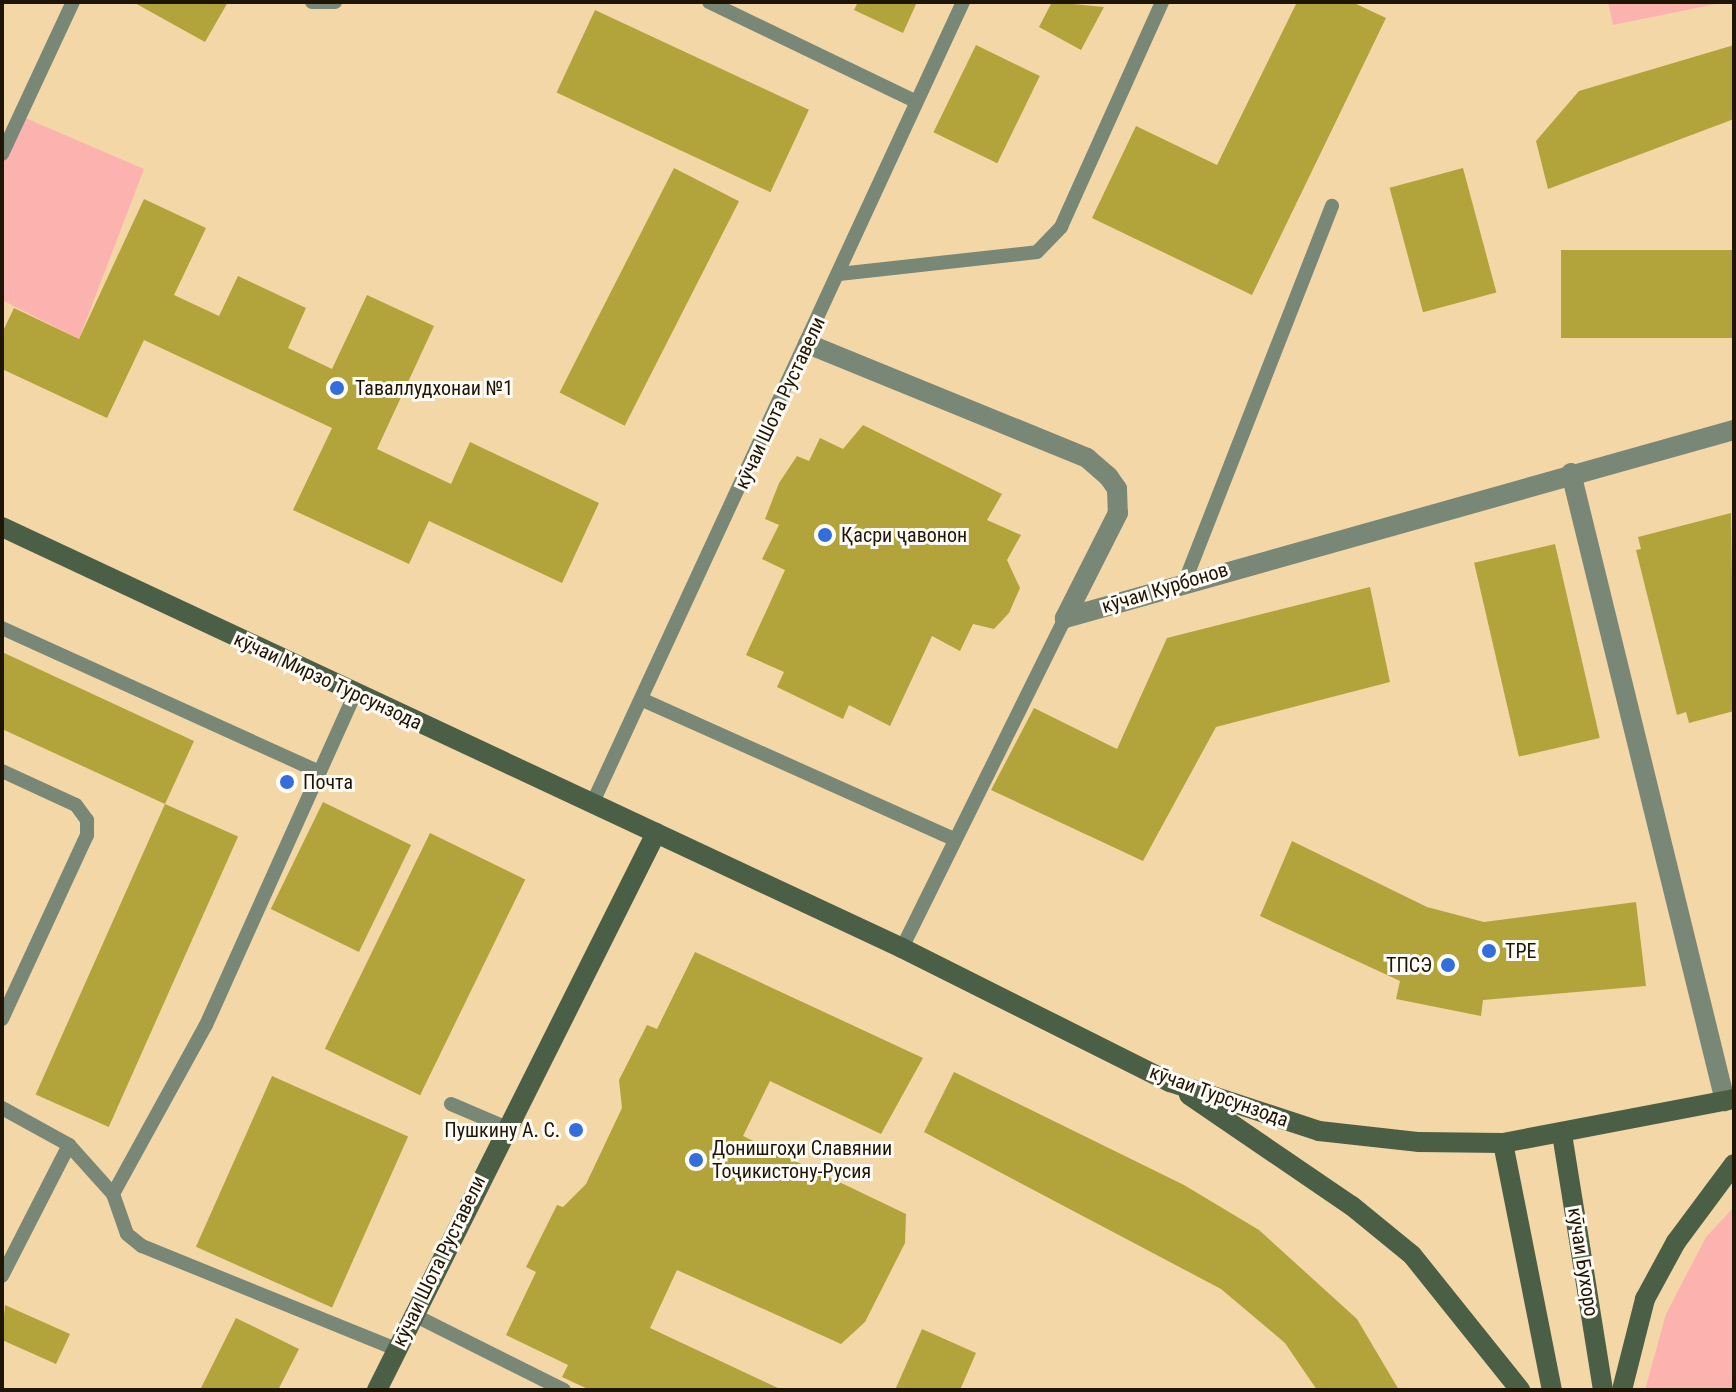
<!DOCTYPE html>
<html>
<head>
<meta charset="utf-8">
<style>
	body { margin:0 }
	#map { position:relative; width:1736px; height:1392px; overflow:hidden; background:#f3d7a7; font-family:"Roboto Condensed",sans-serif }
	div>[style] { position:absolute }
	.green>* { inset:0; background:#fcb3b0 }
	.building>* { inset:0; background:#b2a43a; transform-origin:0 0 }
	.lane>* { height:14px; margin:-7px; padding:0 7px; transform-origin:7px; border-radius:7px; background:#788776 }
	.street>* { height:20px; margin:-10px; padding:0 10px; transform-origin:10px; border-radius:10px; background:#788776 }
	.secondary>* { height:20px; margin:-10px; padding:0 10px; transform-origin:10px; border-radius:10px; background:#4a5f46 }
	.dots>* { width:22px; height:22px; translate:-50% -50%; box-sizing:border-box; border:4px solid #fffcf7; border-radius:50% }
	span { translate:-50% -50%; white-space:nowrap; text-align:center; line-height:1.15; -webkit-text-stroke:6px #fffcf7; paint-order:stroke }
	.poi-label { font-size:20px; color:#1f1504 }
	.left { translate:0 -50%; text-align:left }
	.right { translate:-100% -50%; text-align:right }
	.street-label { font-size:20px; color:#1f1504 }
	.frame { position:absolute; inset:0; border:4px solid #1f1504; pointer-events:none }
</style>
</head>
<body>
<div id="map">
	<div class="green">
		<i style="clip-path:polygon(1608px 2px,1726px 2px,1613px 25px)"></i>
		<i style="clip-path:polygon(23px 117px,144px 169px,79px 339px,2px 300px,2px 162px)"></i>
		<i style="clip-path:polygon(1734px 1207px,1734px 1390px,1645px 1390px,1666px 1314px,1706px 1237px)"></i>
	</div>
	<div class="building">
		<i style="clip-path:polygon(133px 2px,228px 2px,205px 42px)"></i>
		<i style="clip-path:polygon(858px 2px,917px 2px,903px 33px,854px 10px)"></i>
		<i style="clip-path:polygon(1052px 2px,1104px 7px,1081px 50px,1039px 27px)"></i>
		<i style="clip-path:polygon(1297px 2px,1352px 2px,1386px 18px,1252px 295px,1092px 218px,1136px 126px,1217px 165px)"></i>
		<i style="left:595px;top:10px;width:236px;height:91px;rotate:25deg"></i>
		<i style="left:976px;top:45px;width:71px;height:97px;rotate:26deg"></i>
		<i style="clip-path:polygon(1734px 45px,1734px 119px,1548px 189px,1536px 141px,1579px 91px)"></i>
		<i style="left:674px;top:168px;width:73px;height:252px;rotate:27deg"></i>
		<i style="left:1463px;top:168px;width:129px;height:76px;rotate:75deg"></i>
		<i style="clip-path:polygon(144px 199px,206px 228px,174px 295px,219px 316px,238px 276px,306px 308px,288px 348px,332px 369px,367px 295px,434px 326px,377px 449px,451px 484px,470px 442px,599px 503px,562px 583px,429px 521px,409px 564px,293px 510px,332px 428px,144px 340px,107px 418px,2px 369px,2px 333px,14px 308px,79px 339px)"></i>
		<i style="left:1734px;top:250px;width:88px;height:173px;rotate:90deg"></i>
		<i style="clip-path:polygon(863px 425px,1002px 494px,987px 520px,1021px 535px,1007px 560px,1020px 588px,1009px 613px,994px 629px,973px 624px,960px 651px,932px 636px,890px 726px,849px 705px,843px 719px,777px 687px,784px 672px,746px 655px,785px 570px,762px 559px,779px 525px,765px 519px,779px 483px,797px 456px,809px 461px,820px 438px,843px 449px)"></i>
		<i style="clip-path:polygon(1731px 513px,1734px 711px,1689px 723px,1686px 712px,1677px 715px,1636px 550px,1641px 549px,1638px 537px)"></i>
		<i style="left:1555px;top:544px;width:199px;height:83px;rotate:77deg"></i>
		<i style="clip-path:polygon(1370px 587px,1390px 682px,1216px 727px,1143px 861px,991px 790px,1034px 708px,1117px 749px,1167px 638px)"></i>
		<i style="clip-path:polygon(2px 652px,194px 741px,165px 804px,2px 729px)"></i>
		<i style="left:323px;top:802px;width:98px;height:119px;rotate:26deg"></i>
		<i style="left:165px;top:804px;width:80px;height:318px;rotate:24deg"></i>
		<i style="left:430px;top:833px;width:106px;height:240px;rotate:26deg"></i>
		<i style="clip-path:polygon(1292px 841px,1427px 907px,1484px 922px,1636px 902px,1646px 986px,1483px 1000px,1481px 1016px,1396px 999px,1400px 981px,1260px 916px)"></i>
		<i style="clip-path:polygon(695px 952px,923px 1058px,881px 1134px,770px 1081px,743px 1136px,906px 1214px,905px 1243px,865px 1322px,841px 1344px,677px 1270px,650px 1328px,782px 1390px,590px 1390px,562px 1377px,568px 1365px,506px 1335px,536px 1272px,526px 1267px,557px 1205px,563px 1207px,586px 1184px,622px 1108px,619px 1080px,647px 1025px,657px 1029px)"></i>
		<i style="clip-path:polygon(954px 1072px,1184px 1185px,1259px 1230px,1357px 1319px,1399px 1390px,1317px 1390px,1285px 1343px,1221px 1289px,924px 1132px)"></i>
		<i style="left:272px;top:1076px;width:149px;height:187px;rotate:24deg"></i>
		<i style="clip-path:polygon(5px 1305px,70px 1334px,56px 1364px,2px 1340px)"></i>
		<i style="clip-path:polygon(236px 1318px,299px 1349px,278px 1390px,200px 1390px)"></i>
		<i style="clip-path:polygon(922px 1329px,976px 1353px,960px 1390px,895px 1390px)"></i>
	</div>
	<div class="lane">
		<i style="left:312px;top:2px;width:23px"></i>
		<i style="left:709px;top:2px;width:229px;rotate:25.7deg"></i>
		<i style="left:2px;top:154px;width:168px;rotate:-65deg"></i>
		<i style="left:839px;top:274px;width:199px;rotate:-6.3deg"></i>
		<i style="left:1037px;top:252px;width:35px;rotate:-46deg"></i>
		<i style="left:1061px;top:227px;width:247px;rotate:-65.8deg"></i>
		<i style="left:1185px;top:581px;width:403px;rotate:-68.6deg"></i>
		<i style="left:2px;top:628px;width:348px;rotate:24.4deg"></i>
		<i style="left:643px;top:700px;width:341px;rotate:24.1deg"></i>
		<i style="left:2px;top:771px;width:81px;rotate:24.7deg"></i>
		<i style="left:76px;top:805px;width:19px;rotate:54deg"></i>
		<i style="left:87px;top:820px;width:15px;rotate:90deg"></i>
		<i style="left:87px;top:835px;width:203px;rotate:114.8deg"></i>
		<i style="left:593px;top:802px;width:881px;rotate:-65.18deg"></i>
		<i style="left:902px;top:948px;width:368px;rotate:-63.7deg"></i>
		<i style="left:451px;top:1104px;width:59px;rotate:23.1deg"></i>
		<i style="left:2px;top:1108px;width:77px;rotate:28.9deg"></i>
		<i style="left:69px;top:1145px;width:147px;rotate:117.1deg"></i>
		<i style="left:69px;top:1145px;width:66px;rotate:48.1deg"></i>
		<i style="left:113px;top:1194px;width:42px;rotate:70.7deg"></i>
		<i style="left:127px;top:1234px;width:19px;rotate:39deg"></i>
		<i style="left:142px;top:1246px;width:274px;rotate:22.1deg"></i>
		<i style="left:113px;top:1194px;width:193px;rotate:-61.2deg"></i>
		<i style="left:206px;top:1025px;width:362px;rotate:-65.8deg"></i>
		<i style="left:412px;top:1314px;width:170px;rotate:26.6deg"></i>
	</div>
	<div class="street">
		<i style="left:808px;top:344px;width:301px;rotate:22.2deg"></i>
		<i style="left:1087px;top:458px;width:28px;rotate:41deg"></i>
		<i style="left:1108px;top:476px;width:16px;rotate:55deg"></i>
		<i style="left:1117px;top:489px;width:24px;rotate:88deg"></i>
		<i style="left:1118px;top:513px;width:118px;rotate:116.8deg"></i>
		<i style="left:1571px;top:473px;width:647px;rotate:76.22deg"></i>
		<i style="left:1065px;top:618px;width:695px;rotate:-15.7deg"></i>
	</div>
	<div class="secondary">
		<i style="left:2px;top:527px;width:994px;rotate:25.07deg"></i>
		<i style="left:902px;top:948px;width:300px;rotate:26.6deg"></i>
		<i style="left:1170px;top:1082px;width:157px;rotate:18.2deg"></i>
		<i style="left:1319px;top:1131px;width:101px;rotate:6.3deg"></i>
		<i style="left:1419px;top:1142px;width:84px;rotate:0.7deg"></i>
		<i style="left:1503px;top:1143px;width:235px;rotate:-10.8deg"></i>
		<i style="left:1189px;top:1095px;width:197px;rotate:34.3deg"></i>
		<i style="left:1352px;top:1206px;width:77px;rotate:39.2deg"></i>
		<i style="left:1412px;top:1255px;width:173px;rotate:51.3deg"></i>
		<i style="left:1562px;top:1134px;width:259px;rotate:80.9deg"></i>
		<i style="left:1503px;top:1143px;width:252px;rotate:78.8deg"></i>
		<i style="left:377px;top:1390px;width:623px;rotate:-63.39deg"></i>
		<i style="left:1622px;top:1390px;width:94px;rotate:-75.8deg"></i>
		<i style="left:1645px;top:1299px;width:65px;rotate:-61.5deg"></i>
		<i style="left:1676px;top:1242px;width:97px;rotate:-53.4deg"></i>
	</div>
	<div class="dots">
		<i style="left:337px;top:388px;background:#336edc"></i>
		<i style="left:825px;top:535px;background:#336edc"></i>
		<i style="left:287px;top:782px;background:#336edc"></i>
		<i style="left:1489px;top:951px;background:#336edc"></i>
		<i style="left:1448px;top:965px;background:#336edc"></i>
		<i style="left:576px;top:1130px;background:#336edc"></i>
		<i style="left:696px;top:1160px;background:#336edc"></i>
	</div>
	<div class="poi-label">
		<span class="left" style="left:355px;top:388px">Таваллудхонаи №1</span>
		<span class="left" style="left:841px;top:535px">Қасри ҷавонон</span>
		<span class="left" style="left:303px;top:782px">Почта</span>
		<span class="left" style="left:1505px;top:951px">TPE</span>
		<span class="right" style="left:1432px;top:965px">ТПСЭ</span>
		<span class="right" style="left:560px;top:1130px">Пушкину А. С.</span>
		<span class="left" style="left:712px;top:1160px">Донишгоҳи Славянии<br>Тоҷикистону-Русия</span>
	</div>
	<div class="street-label">
		<span style="left:780px;top:403px;rotate:-65deg">кӯчаи Шота Руставели</span>
		<span style="left:1165px;top:588px;rotate:-17deg">кӯчаи Курбонов</span>
		<span style="left:328px;top:681px;rotate:25deg">кӯчаи Мирзо Турсунзода</span>
		<span style="left:1219px;top:1096px;rotate:20deg">кӯчаи Турсунзода</span>
		<span style="left:439px;top:1261px;rotate:-64deg">кӯчаи Шота Руставели</span>
		<span style="left:1583px;top:1262px;rotate:81deg">кӯчаи Бухоро</span>
	</div>
	<div class="frame"></div>
</div>
</body>
</html>
